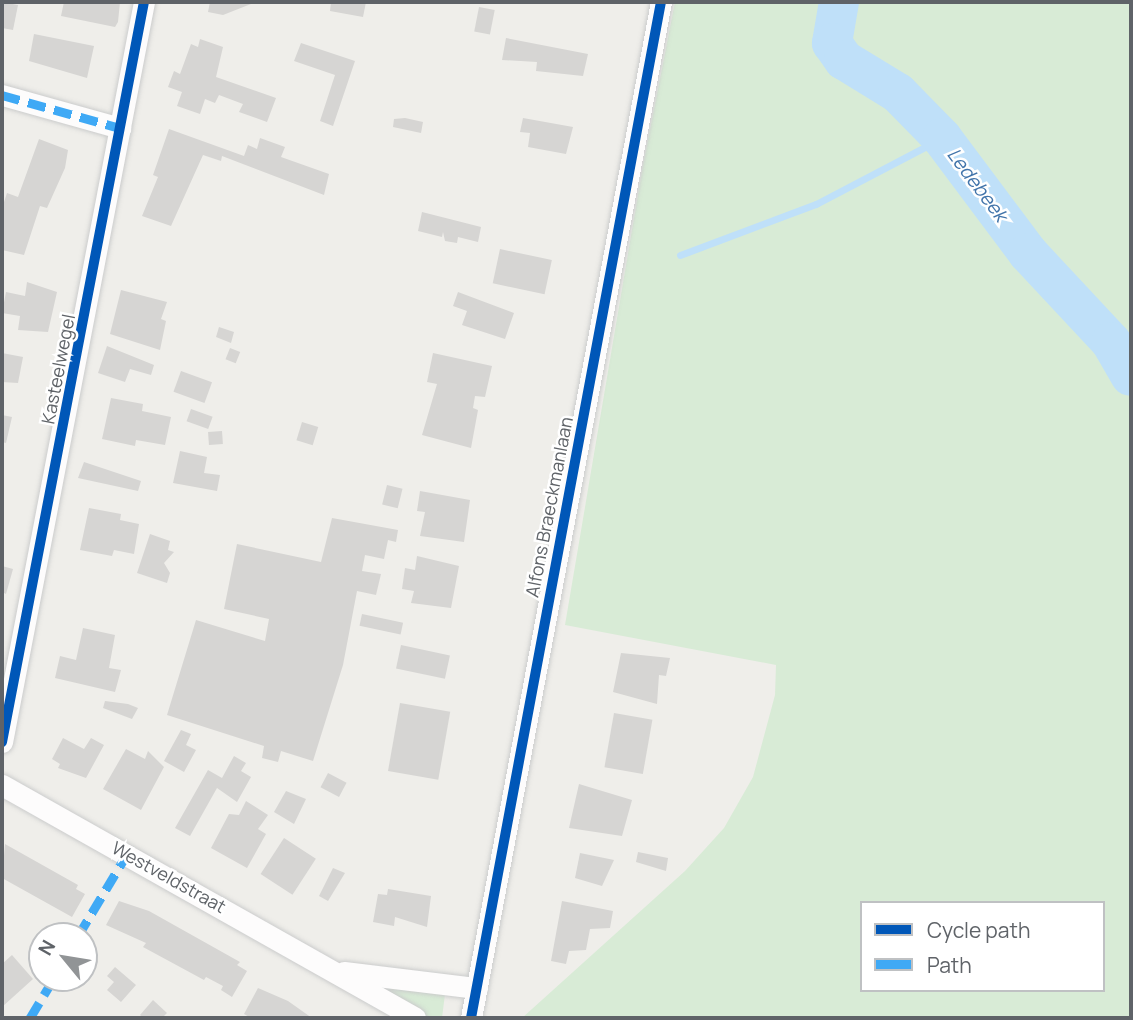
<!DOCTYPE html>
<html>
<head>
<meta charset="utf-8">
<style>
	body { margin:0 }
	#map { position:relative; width:1133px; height:1020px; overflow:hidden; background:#efeeea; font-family:Manrope,sans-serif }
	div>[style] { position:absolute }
	.green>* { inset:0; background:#d8ebd6 }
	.stream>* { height:7px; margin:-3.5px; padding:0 3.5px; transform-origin:3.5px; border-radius:3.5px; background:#bfe0f9 }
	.river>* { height:40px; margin:-20px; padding:0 20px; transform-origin:20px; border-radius:20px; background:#bfe0f9 }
	.building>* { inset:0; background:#d6d5d3; transform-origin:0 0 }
	.roads { filter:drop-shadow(0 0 2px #cbcccc) drop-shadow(0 0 2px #cbcccc) }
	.street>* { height:21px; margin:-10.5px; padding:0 10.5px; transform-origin:10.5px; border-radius:10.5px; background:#fdfcfc }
	.quiet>* { height:9px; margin-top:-4.5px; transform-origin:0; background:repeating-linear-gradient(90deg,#3fa9f5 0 18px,transparent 0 27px) }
	.cycleway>* { height:10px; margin:-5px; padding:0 5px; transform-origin:5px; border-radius:5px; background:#0057b8 }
	span { translate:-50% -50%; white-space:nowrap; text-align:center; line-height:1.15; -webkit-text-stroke:5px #fff; paint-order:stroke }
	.street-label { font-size:18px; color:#5f6368 }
	.water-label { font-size:19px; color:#4174aa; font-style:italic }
	.frame { position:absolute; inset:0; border:4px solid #5f6368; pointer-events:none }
	.legend { position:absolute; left:860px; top:901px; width:245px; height:91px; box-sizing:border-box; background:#fff; border:2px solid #bfc1c3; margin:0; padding:9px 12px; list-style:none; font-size:21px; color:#5f6368 }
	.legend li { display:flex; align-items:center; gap:14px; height:35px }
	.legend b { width:35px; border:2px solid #bfc1c3 }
	.north { position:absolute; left:28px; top:922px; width:70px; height:70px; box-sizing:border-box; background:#fff; border:2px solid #bfc1c3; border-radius:50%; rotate:300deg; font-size:19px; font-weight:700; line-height:28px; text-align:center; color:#5f6368 }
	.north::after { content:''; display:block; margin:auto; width:24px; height:32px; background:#919496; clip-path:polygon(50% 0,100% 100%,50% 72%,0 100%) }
</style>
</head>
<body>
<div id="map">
	<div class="green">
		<i style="clip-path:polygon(evenodd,675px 2px,1131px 2px,1131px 1018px,522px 1018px,685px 871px,724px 828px,753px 777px,775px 695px,776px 665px,565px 625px,643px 165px,675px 2px,862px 903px,1103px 903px,1103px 990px,862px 990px,862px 903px)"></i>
		<i style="clip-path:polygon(374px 982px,445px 994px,442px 1018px,428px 1018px,375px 989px)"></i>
	</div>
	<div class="stream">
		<i style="left:680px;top:255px;width:145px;rotate:-20.6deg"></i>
		<i style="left:816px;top:204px;width:142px;rotate:-27.6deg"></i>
	</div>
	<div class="river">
		<i style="left:839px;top:2px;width:42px;rotate:99.7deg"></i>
		<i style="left:832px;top:43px;width:21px;rotate:55deg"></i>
		<i style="left:844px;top:60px;width:63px;rotate:31.4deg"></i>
		<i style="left:898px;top:93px;width:63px;rotate:45.6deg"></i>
		<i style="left:942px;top:138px;width:144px;rotate:53.2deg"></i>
		<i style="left:1028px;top:253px;width:122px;rotate:47deg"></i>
		<i style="left:1111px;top:342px;width:39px;rotate:60deg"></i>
	</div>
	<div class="building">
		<i style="clip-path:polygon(2px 2px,18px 5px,13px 30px,2px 28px)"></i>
		<i style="clip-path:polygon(64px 2px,120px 2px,118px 22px,115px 27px,61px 16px)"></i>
		<i style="clip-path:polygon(210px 2px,256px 2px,223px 15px,208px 12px)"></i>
		<i style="clip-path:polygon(331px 2px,366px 2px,363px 17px,330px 11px)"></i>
		<i style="left:479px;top:7px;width:16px;height:25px;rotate:11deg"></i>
		<i style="clip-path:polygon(34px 34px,94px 46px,87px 78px,29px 61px)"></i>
		<i style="clip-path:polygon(506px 38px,588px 54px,583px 76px,536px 71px,537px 62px,502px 60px)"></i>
		<i style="clip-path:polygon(200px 39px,223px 47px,216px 77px,276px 98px,267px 122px,239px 112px,243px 104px,219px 95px,215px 103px,205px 99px,200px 114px,177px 106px,182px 92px,168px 87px,174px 71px,180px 74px,191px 44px,198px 47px)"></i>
		<i style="clip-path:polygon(301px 43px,355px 61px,333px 126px,320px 121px,335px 75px,294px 61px)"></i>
		<i style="clip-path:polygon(405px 118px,423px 122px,421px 133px,393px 127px,394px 119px)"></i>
		<i style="clip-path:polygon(523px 118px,573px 127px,566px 154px,528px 147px,530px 133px,520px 132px)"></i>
		<i style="clip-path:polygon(169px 129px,244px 156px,248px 145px,257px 149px,260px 138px,285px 147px,281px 157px,329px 174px,324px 195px,222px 156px,221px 161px,203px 155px,171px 226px,142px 216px,158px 177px,153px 175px)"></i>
		<i style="clip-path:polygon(39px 139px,68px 150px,65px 168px,47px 208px,40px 206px,24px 255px,2px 250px,2px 208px,7px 193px,18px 197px)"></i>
		<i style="clip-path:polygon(422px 212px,481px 227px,478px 242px,458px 237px,457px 243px,445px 241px,443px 232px,442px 237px,418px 231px)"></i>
		<i style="left:500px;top:249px;width:53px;height:35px;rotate:12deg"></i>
		<i style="clip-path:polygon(27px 282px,57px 292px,48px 332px,18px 330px,20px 316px,2px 313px,6px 292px,25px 296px)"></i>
		<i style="clip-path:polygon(121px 290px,167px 302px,161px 319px,166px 321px,160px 350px,110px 334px)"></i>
		<i style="clip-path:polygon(458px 292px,514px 313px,505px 339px,462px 325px,467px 311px,453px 306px)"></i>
		<i style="clip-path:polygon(219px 327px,234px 332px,231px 343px,216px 337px)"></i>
		<i style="clip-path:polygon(107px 346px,154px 365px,151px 375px,130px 369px,125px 382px,98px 373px)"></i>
		<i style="left:230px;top:348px;width:11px;height:12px;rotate:22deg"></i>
		<i style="clip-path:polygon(2px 353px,23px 357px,18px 383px,2px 382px)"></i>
		<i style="clip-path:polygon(433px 353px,492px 366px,485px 397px,475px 396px,473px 408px,478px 410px,471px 448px,422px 435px,437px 384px,427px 382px)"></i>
		<i style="left:181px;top:371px;width:33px;height:22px;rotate:20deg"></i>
		<i style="clip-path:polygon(111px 398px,143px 404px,142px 411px,171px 417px,165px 445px,136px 440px,135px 446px,102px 439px)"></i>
		<i style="left:191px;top:409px;width:23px;height:13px;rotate:20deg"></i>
		<i style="clip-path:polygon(2px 415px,12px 417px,6px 443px,2px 442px)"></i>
		<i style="left:302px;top:422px;width:17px;height:19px;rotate:17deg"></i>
		<i style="left:222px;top:431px;width:13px;height:14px;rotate:86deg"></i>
		<i style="clip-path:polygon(180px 451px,207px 457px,204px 473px,220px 475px,217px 491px,173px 483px)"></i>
		<i style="clip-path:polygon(84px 462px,141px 481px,138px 491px,78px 478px)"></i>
		<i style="left:387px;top:485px;width:16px;height:20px;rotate:14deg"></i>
		<i style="clip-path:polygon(420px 491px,470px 500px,464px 542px,420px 536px,425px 512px,417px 511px)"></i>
		<i style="clip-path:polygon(89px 508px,121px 514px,120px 520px,139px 524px,134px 554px,114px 550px,112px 556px,80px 550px)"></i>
		<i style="clip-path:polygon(332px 518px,398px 530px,396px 542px,388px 540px,384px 559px,365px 555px,362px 571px,381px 574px,376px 595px,357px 591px,343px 665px,313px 761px,281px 751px,278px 762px,262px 758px,264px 746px,167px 715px,196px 620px,265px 641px,269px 619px,224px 609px,237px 544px,321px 562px)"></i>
		<i style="clip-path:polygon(150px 534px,170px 541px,168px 550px,174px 552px,164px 563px,170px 573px,167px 583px,137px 573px)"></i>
		<i style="clip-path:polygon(417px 556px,459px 566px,451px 608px,411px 603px,414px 591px,402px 589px,405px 568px,415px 570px)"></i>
		<i style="clip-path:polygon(2px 566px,13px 569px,6px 594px,2px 592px)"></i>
		<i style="left:362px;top:614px;width:42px;height:12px;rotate:12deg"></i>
		<i style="clip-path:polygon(83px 628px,115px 635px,109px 668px,121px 670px,115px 692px,55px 678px,60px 656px,76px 660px)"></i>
		<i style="left:401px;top:645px;width:50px;height:24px;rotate:12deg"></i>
		<i style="clip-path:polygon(621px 653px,670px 658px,666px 676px,659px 675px,657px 704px,613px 692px)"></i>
		<i style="clip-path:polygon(105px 701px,128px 704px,138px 708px,132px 719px,103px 708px)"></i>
		<i style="left:400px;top:703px;width:51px;height:69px;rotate:10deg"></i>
		<i style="left:614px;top:713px;width:39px;height:55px;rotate:10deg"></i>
		<i style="clip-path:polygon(181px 730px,191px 734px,186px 745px,196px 750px,184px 772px,164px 761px)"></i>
		<i style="clip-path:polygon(63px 738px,84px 749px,91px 738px,104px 745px,86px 778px,58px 768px,60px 764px,52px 759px)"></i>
		<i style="clip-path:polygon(126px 749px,145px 759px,148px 751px,164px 767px,141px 810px,103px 789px)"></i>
		<i style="clip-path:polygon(234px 756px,246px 763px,241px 771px,251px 777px,237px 802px,217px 788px,190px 836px,175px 828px,208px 770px,222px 778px)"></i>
		<i style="left:328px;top:773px;width:21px;height:16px;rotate:28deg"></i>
		<i style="clip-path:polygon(579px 784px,632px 800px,622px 836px,569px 828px)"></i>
		<i style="clip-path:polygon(286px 791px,306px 799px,294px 824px,274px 812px)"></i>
		<i style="clip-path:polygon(246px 801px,268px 815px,258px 829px,266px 834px,247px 868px,211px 848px,229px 814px,239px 815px)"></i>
		<i style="left:284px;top:838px;width:38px;height:43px;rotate:33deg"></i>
		<i style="clip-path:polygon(5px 844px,78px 885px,76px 889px,85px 894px,72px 917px,2px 878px)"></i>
		<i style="clip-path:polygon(638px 852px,668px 858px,666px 871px,636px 862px)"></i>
		<i style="clip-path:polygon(580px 853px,614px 860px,602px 886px,575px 878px)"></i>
		<i style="clip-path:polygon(333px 868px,345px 873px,328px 901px,319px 896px)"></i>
		<i style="clip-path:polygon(388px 889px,431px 896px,427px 927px,395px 917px,394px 926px,373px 922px,378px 894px,387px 895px)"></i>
		<i style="clip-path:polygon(119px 901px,149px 911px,240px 962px,237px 965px,247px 971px,232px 997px,221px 990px,223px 986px,206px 977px,204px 980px,143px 947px,146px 943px,106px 925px)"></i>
		<i style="clip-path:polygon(562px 901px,613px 911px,610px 928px,590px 929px,586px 950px,569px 951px,566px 964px,551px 961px)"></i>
		<i style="clip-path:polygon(12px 955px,33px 979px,2px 1007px,2px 964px)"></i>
		<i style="clip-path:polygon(115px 967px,136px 985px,121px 1002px,107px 990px,114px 982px,107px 976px)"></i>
		<i style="clip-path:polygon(258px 988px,288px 1001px,312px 1018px,251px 1018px,244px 1014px)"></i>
		<i style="clip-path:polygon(153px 1000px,167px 1013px,162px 1018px,143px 1018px,140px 1015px)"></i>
	</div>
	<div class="roads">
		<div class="street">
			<i style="left:2px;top:95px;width:123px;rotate:15.6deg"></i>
			<i style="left:2px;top:742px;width:754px;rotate:-79.14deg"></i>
			<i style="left:2px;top:785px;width:474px;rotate:29.4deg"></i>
			<i style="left:344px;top:972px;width:134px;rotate:6.9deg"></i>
			<i style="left:471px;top:1018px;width:1034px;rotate:-79.41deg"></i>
		</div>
	</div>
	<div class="quiet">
		<i style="left:2px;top:95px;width:123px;rotate:15.6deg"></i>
		<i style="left:78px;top:936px;width:96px;rotate:-59.1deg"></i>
		<i style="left:30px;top:1018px;width:47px;rotate:-59deg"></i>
	</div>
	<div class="cycleway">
		<i style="left:2px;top:742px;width:754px;rotate:-79.14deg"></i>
		<i style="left:471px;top:1018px;width:1034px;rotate:-79.41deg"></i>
	</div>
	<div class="street-label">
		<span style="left:58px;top:369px;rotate:-79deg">Kasteelwegel</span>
		<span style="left:549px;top:507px;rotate:-79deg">Alfons Braeckmanlaan</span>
		<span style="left:169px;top:877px;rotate:29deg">Westveldstraat</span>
	</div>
	<div class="water-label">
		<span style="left:977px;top:185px;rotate:53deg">Ledebeek</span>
	</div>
	<div class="frame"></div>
	<ul class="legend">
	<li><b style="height:9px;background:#0057b8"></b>Cycle path</li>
	<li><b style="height:9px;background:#3fa9f5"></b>Path</li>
	</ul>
	<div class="north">N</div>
</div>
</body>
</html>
